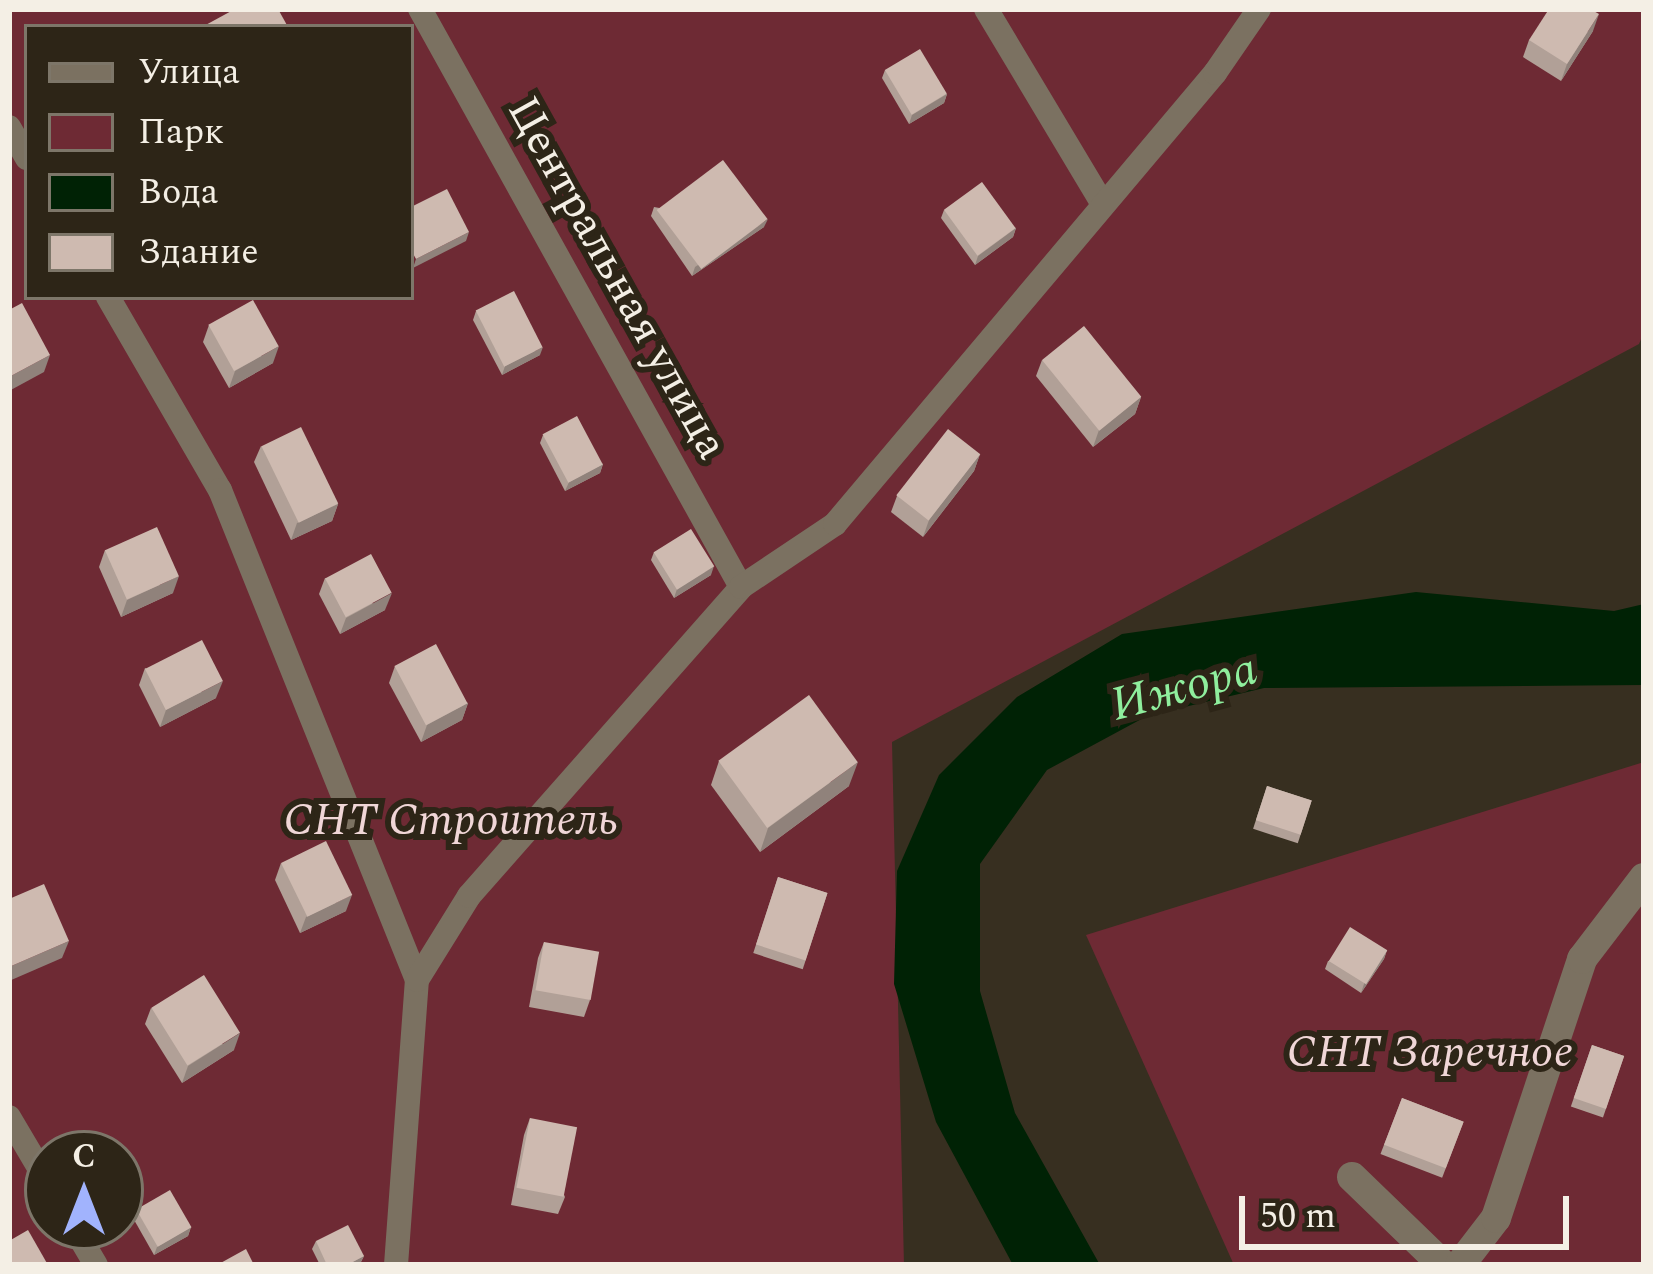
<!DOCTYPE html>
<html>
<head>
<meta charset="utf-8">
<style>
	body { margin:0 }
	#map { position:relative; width:1653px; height:1274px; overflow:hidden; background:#372f20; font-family:Spectral,serif }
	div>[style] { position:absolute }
	.green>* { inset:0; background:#6e2a34 }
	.water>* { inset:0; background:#002205 }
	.lane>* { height:24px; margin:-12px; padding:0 12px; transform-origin:12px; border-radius:12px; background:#7b7161 }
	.street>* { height:30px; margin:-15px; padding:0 15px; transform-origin:15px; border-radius:15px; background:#7b7161 }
	.wall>* { inset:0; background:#b1a097; transform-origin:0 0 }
	.shaded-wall>* { inset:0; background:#90827b }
	.building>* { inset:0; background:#cebab0; transform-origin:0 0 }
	span { translate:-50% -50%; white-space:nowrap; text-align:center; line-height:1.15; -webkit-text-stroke:12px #2d2517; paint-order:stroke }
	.street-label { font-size:45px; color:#f4efe5 }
	.park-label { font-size:45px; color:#f0d6d7; font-style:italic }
	.water-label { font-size:48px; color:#8fee9d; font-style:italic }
	.frame { position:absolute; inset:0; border:12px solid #f4efe5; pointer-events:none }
	.legend { position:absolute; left:24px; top:24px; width:390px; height:276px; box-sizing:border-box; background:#2d2517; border:3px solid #7d7669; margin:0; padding:15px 21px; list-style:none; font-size:36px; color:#f4efe5 }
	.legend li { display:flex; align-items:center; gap:24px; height:60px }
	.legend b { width:60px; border:3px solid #7d7669 }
	.north { position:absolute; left:24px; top:1130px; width:120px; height:120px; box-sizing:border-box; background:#2d2517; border:3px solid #7d7669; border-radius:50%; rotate:0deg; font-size:33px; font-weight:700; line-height:48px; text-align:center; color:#f4efe5 }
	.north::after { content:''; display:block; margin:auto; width:42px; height:54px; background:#a1b3fd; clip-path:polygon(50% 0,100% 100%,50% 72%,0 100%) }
	.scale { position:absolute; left:1239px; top:1196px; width:330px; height:54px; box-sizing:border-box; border:6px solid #f4efe5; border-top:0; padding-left:15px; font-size:36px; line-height:42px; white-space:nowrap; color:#f4efe5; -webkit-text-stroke:9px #2d2517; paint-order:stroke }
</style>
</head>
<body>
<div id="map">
	<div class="green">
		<i style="clip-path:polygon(evenodd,9px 9px,1644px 9px,1644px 332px,1639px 344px,892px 742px,904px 1265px,9px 1265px,9px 9px,27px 27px,411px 27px,411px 297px,27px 297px,27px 27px,9px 9px,48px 1154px,120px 1154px,120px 1226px,48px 1226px,48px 1154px)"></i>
		<i style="clip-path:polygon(1644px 762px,1644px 1265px,1234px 1265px,1086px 935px)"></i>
	</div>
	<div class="water">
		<i style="clip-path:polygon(1416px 592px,1614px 611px,1644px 604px,1644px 685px,1264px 688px,1147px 716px,1047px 770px,980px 864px,980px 991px,1015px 1113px,1100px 1265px,1013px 1265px,936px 1122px,894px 984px,897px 871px,939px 775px,1017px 697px,1122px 634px)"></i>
	</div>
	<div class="lane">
		<i style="left:420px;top:9px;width:661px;rotate:60.95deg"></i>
		<i style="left:986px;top:9px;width:226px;rotate:59.1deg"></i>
		<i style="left:9px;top:127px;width:36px;rotate:60deg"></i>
		<i style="left:108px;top:297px;width:223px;rotate:59.9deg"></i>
		<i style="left:220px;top:490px;width:528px;rotate:68.1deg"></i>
		<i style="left:9px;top:1117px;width:77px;rotate:59.4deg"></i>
		<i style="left:73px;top:1226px;width:45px;rotate:59.5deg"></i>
		<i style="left:396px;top:1265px;width:286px;rotate:-85.8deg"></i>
		<i style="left:417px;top:980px;width:99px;rotate:-58.2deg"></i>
		<i style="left:469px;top:896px;width:412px;rotate:-48.6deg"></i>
		<i style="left:741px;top:587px;width:113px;rotate:-33.8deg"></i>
		<i style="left:835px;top:524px;width:590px;rotate:-49.88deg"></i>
		<i style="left:1215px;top:73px;width:78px;rotate:-55.5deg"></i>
	</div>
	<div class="street">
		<i style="left:1352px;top:1177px;width:127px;rotate:44deg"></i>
		<i style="left:1460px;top:1265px;width:59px;rotate:-52.5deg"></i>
		<i style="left:1496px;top:1218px;width:273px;rotate:-71.6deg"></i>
		<i style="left:1582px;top:959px;width:102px;rotate:-52.6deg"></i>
	</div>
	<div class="wall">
		<i style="clip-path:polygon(1593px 31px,1561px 81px,1523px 57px,1529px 40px)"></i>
		<i style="clip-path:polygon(885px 70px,947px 94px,944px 103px,909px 124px,882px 78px)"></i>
		<i style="clip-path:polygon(654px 207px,764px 227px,692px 276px,651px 216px)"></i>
		<i style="clip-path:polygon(944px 210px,1016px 228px,1013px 237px,975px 265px,941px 218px)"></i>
		<i style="clip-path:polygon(476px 311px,540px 355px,502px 375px,473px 320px)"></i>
		<i style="clip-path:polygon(209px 325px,273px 363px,229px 388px,203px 342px)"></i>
		<i style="clip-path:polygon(1042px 360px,1141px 397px,1135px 414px,1093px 447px,1036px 376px)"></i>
		<i style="clip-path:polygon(543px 435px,603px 464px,600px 473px,565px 491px,540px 443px)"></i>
		<i style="clip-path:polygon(261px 446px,338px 504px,332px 521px,291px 540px,254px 462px)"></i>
		<i style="clip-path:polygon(980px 454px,974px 471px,923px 537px,891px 512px,897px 496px)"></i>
		<i style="clip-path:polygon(105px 550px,173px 593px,121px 617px,99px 567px)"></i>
		<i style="clip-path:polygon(654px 552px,711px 575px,674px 598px,651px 560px)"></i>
		<i style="clip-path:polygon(325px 578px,385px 610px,340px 634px,319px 594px)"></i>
		<i style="clip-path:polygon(395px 666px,468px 703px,462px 720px,421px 742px,389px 683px)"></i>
		<i style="clip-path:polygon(145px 668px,216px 698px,160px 727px,139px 685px)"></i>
		<i style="clip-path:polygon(719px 761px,849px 786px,760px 852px,711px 785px)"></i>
		<i style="left:1267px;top:786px;width:47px;height:45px;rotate:18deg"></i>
		<i style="clip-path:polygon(281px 863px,346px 911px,300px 933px,275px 880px)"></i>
		<i style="left:778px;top:877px;width:52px;height:80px;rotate:18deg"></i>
		<i style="clip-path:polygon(544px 942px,590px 1000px,584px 1017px,529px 1007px,538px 958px)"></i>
		<i style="clip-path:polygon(1387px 950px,1384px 959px,1361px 993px,1325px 969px,1328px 961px)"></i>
		<i style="clip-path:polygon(151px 1008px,234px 1050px,182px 1083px,145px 1024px)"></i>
		<i style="left:1592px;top:1045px;width:34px;height:65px;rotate:19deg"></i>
		<i style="left:1402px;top:1098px;width:66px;height:60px;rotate:21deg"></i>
		<i style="clip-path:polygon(530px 1118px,565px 1197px,558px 1214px,511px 1205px,524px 1135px)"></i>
		<i style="clip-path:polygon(136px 1209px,191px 1227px,188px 1236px,154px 1255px,133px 1218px)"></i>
		<i style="clip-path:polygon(316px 1241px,364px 1256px,360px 1264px,320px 1265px,312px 1249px)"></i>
	</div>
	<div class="shaded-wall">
		<i style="clip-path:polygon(1599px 14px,1593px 31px,1561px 81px,1567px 64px)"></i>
		<i style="clip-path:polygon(947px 94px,944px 103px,909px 124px,912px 115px)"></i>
		<i style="clip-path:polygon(768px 219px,764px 227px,692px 276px,695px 267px)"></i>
		<i style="clip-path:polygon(1016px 228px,1013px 237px,975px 265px,978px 256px)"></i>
		<i style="clip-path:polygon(469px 232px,466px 241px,413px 268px,416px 259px)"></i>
		<i style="clip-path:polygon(279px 346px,273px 363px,229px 388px,235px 371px)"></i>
		<i style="clip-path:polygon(543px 347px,540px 355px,502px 375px,505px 366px)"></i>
		<i style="clip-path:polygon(50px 355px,44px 372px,9px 391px,9px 377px)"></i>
		<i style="clip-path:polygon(1141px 397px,1135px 414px,1093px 447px,1099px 430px)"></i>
		<i style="clip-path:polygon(980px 454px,974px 471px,923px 537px,929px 520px)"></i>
		<i style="clip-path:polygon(603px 464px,600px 473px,565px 491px,569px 482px)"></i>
		<i style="clip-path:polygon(338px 504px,332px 521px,291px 540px,297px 523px)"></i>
		<i style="clip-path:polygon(714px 566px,711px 575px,674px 598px,677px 589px)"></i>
		<i style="clip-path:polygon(179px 576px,173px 593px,121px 617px,127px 600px)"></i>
		<i style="clip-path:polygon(392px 593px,385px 610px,340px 634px,346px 618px)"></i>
		<i style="clip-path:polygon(223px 681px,216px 698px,160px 727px,166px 710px)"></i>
		<i style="clip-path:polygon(468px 703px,462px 720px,421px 742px,427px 725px)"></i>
		<i style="clip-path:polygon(858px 762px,849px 786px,760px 852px,768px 828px)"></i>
		<i style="clip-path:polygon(352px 895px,346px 911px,300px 933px,306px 917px)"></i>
		<i style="clip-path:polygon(69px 941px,62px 958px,9px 981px,9px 967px)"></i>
		<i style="clip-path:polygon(1387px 950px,1384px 959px,1361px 993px,1364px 984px)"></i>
		<i style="clip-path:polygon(240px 1033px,234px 1050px,182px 1083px,188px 1066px)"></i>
		<i style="clip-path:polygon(191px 1227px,188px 1236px,154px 1255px,157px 1247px)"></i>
		<i style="clip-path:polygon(364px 1256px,359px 1265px,347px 1265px)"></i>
	</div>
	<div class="building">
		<i style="clip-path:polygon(235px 9px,278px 9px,288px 27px,202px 27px)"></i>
		<i style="clip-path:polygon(1549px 9px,1590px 9px,1599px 14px,1567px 64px,1529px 40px)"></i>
		<i style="left:920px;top:49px;width:52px;height:41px;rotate:59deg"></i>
		<i style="left:723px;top:160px;width:74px;height:83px;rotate:53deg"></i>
		<i style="left:982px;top:182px;width:57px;height:47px;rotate:54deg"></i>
		<i style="clip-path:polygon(447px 189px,469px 232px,416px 259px,411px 250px,411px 207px)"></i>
		<i style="left:514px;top:291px;width:63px;height:43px;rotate:63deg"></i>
		<i style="left:253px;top:300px;width:53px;height:51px;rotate:61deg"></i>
		<i style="clip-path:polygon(22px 303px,50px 355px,9px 377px,9px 310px)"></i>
		<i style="left:1084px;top:326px;width:91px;height:54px;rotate:51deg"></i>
		<i style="left:577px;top:416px;width:55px;height:39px;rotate:62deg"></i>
		<i style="left:301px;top:427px;width:85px;height:44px;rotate:64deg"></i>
		<i style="left:948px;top:429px;width:41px;height:84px;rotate:38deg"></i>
		<i style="left:157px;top:527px;width:54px;height:57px;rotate:66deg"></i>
		<i style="left:691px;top:529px;width:44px;height:44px;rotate:58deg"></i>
		<i style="left:371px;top:554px;width:44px;height:52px;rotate:62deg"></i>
		<i style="left:202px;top:640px;width:46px;height:64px;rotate:63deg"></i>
		<i style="left:436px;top:644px;width:67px;height:47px;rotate:62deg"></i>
		<i style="left:809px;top:695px;width:83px;height:112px;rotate:54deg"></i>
		<i style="left:1267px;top:786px;width:47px;height:36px;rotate:18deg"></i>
		<i style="left:326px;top:841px;width:60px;height:50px;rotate:64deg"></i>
		<i style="left:778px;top:877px;width:52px;height:71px;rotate:18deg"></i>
		<i style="clip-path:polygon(44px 884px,69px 941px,9px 967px,9px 899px)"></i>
		<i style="left:1350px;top:927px;width:44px;height:40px;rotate:32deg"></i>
		<i style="left:544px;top:942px;width:56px;height:49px;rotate:10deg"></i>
		<i style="left:204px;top:975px;width:68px;height:62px;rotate:58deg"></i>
		<i style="left:1592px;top:1045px;width:34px;height:56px;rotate:19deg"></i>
		<i style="left:1402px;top:1098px;width:66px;height:50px;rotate:21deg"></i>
		<i style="left:530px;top:1118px;width:48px;height:71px;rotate:11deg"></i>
		<i style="left:170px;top:1190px;width:43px;height:39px;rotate:60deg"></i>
		<i style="clip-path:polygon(348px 1225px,364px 1256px,347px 1265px,327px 1265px,316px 1241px)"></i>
		<i style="clip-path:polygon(28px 1230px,48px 1265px,9px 1265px,9px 1241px)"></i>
		<i style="clip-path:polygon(246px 1249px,254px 1265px,217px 1265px)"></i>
	</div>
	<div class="street-label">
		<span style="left:617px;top:278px;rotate:61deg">Центральная улица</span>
	</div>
	<div class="park-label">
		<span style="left:451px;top:821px">СНТ Строитель</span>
		<span style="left:1430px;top:1053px">СНТ Заречное</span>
	</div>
	<div class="water-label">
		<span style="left:1184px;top:687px;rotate:-15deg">Ижора</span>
	</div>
	<div class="frame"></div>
	<ul class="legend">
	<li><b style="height:15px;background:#7b7161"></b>Улица</li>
	<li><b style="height:33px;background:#6e2a34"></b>Парк</li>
	<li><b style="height:33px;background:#002205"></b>Вода</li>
	<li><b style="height:33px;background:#cebab0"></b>Здание</li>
	</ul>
	<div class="north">С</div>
	<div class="scale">50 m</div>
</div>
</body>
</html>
